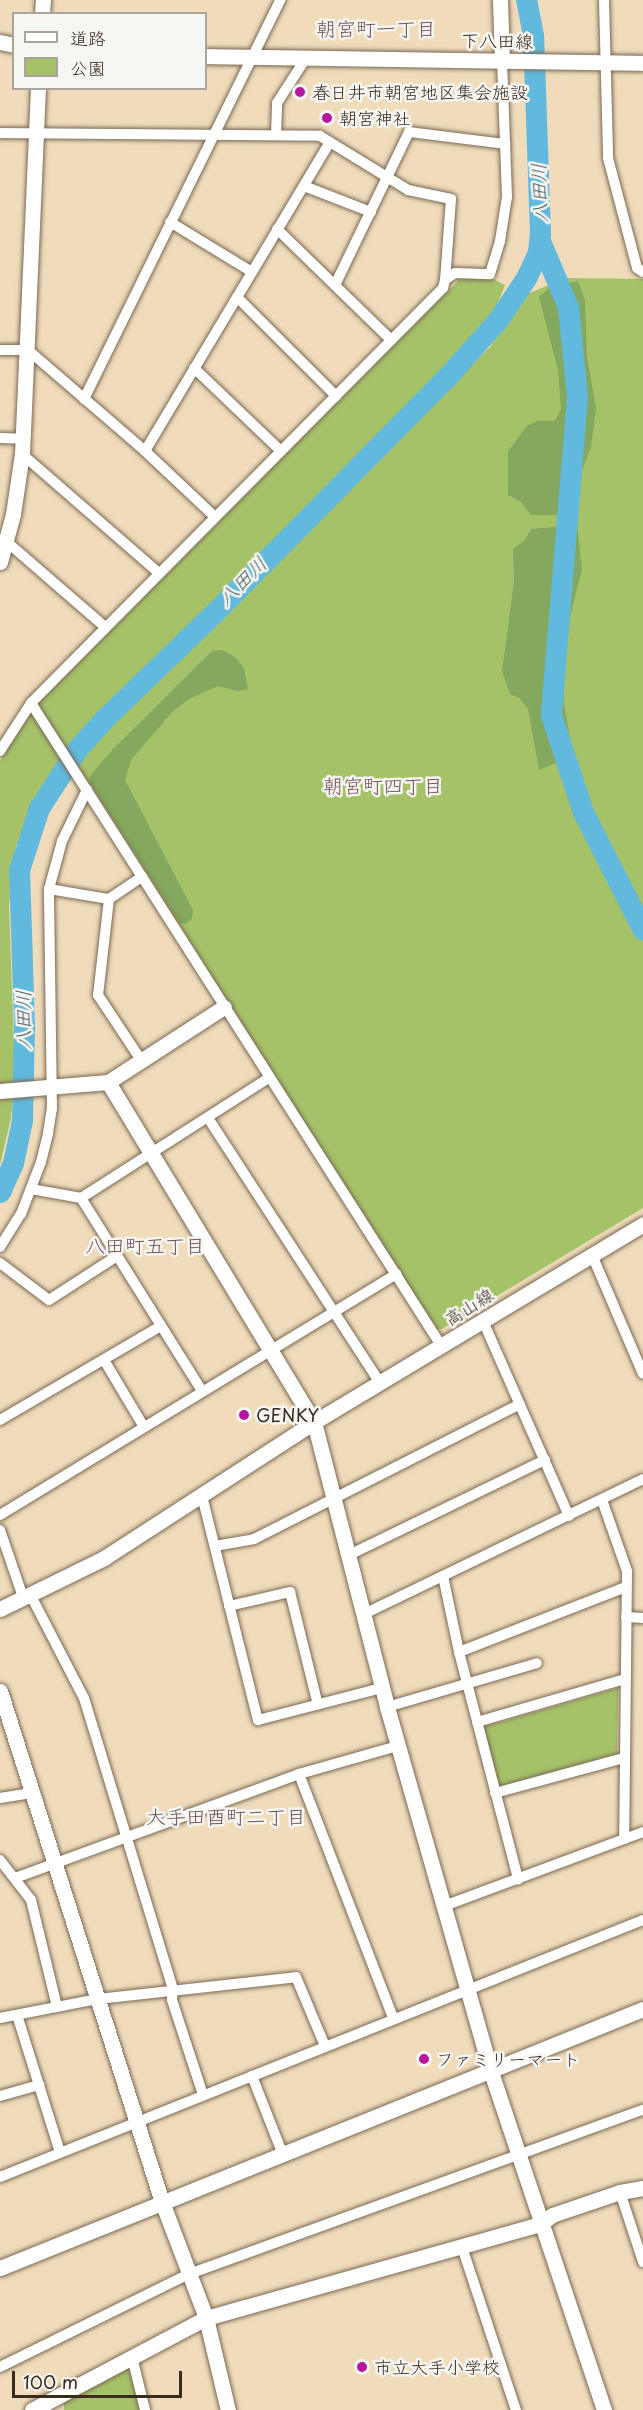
<!DOCTYPE html>
<html>
<head>
<meta charset="utf-8">
<style>
	body { margin:0 }
	#map { position:relative; width:643px; height:2410px; overflow:hidden; background:#f0dcbb; font-family:"Playpen Sans","Klee One",sans-serif }
	div>[style] { position:absolute }
	.green>* { inset:0; background:#a6c269 }
	.forest>* { inset:0; background:#84a85d }
	.river>* { height:21px; margin:-10.5px; padding:0 10.5px; transform-origin:10.5px; border-radius:10.5px; background:#61b9de }
	.roads { filter:drop-shadow(0 0 2px #7a6855) drop-shadow(0 0 2px #7a6855) }
	.street>* { height:10px; margin:-5px; padding:0 5px; transform-origin:5px; border-radius:5px; background:#fff }
	.secondary>* { height:15px; margin:-7.5px; padding:0 7.5px; transform-origin:7.5px; border-radius:7.5px; background:#fff }
	.dots>* { width:16px; height:16px; translate:-50% -50%; box-sizing:border-box; border:3px solid #f6f6f2; border-radius:50% }
	span { translate:-50% -50%; white-space:nowrap; text-align:center; line-height:1.15; -webkit-text-stroke:5px #f6f6f2; paint-order:stroke }
	.street-label { font-size:18px; color:#3b2a1e }
	.poi-label { font-size:18px; color:#3b2a1e }
	.left { translate:0 -50%; text-align:left }
	.neighbourhood-label { font-size:20px; color:#785458 }
	.water-label { font-size:20px; color:#485c61; font-style:italic }
	.legend { position:absolute; left:12px; top:12px; width:195px; height:78px; box-sizing:border-box; background:#f6f6f2; border:2px solid #aba49d; margin:0; padding:8px 10px; list-style:none; font-size:18px; color:#3b2a1e }
	.legend li { display:flex; align-items:center; gap:12px; height:30px }
	.legend b { width:30px; border:2px solid #aba49d }
	.scale { position:absolute; left:12px; top:2371px; width:170px; height:27px; box-sizing:border-box; border:3px solid #3b2a1e; border-top:0; padding-left:8px; font-size:18px; line-height:21px; white-space:nowrap; color:#3b2a1e; -webkit-text-stroke:4px #f6f6f2; paint-order:stroke }
</style>
</head>
<body>
<div id="map">
	<div class="green">
		<i style="clip-path:polygon(565px 278px,643px 279px,643px 1208px,442px 1329px,436px 1329px,76px 763px,170px 665px,491px 346px,520px 297px)"></i>
		<i style="clip-path:polygon(460px 279px,493px 279px,505px 285px,498px 303px,484px 326px,74px 743px,50px 777px,31px 810px,16px 846px,9px 905px,15px 1074px,11px 1118px,0 1165px,0 761px,6px 748px,38px 704px)"></i>
		<i style="clip-path:polygon(618px 1688px,617px 1754px,498px 1787px,484px 1727px)"></i>
		<i style="clip-path:polygon(126px 2367px,130px 2368px,140px 2410px,64px 2410px,64px 2398px)"></i>
	</div>
	<div class="forest">
		<i style="clip-path:polygon(578px 281px,585px 300px,587px 356px,596px 409px,591px 447px,579px 478px,579px 509px,575px 512px,556px 515px,531px 515px,521px 502px,508px 495px,508px 451px,527px 426px,536px 421px,555px 421px,561px 409px,558px 370px,539px 297px,550px 287px)"></i>
		<i style="clip-path:polygon(577px 525px,582px 570px,571px 612px,563px 669px,564px 704px,573px 756px,539px 770px,528px 709px,519px 698px,510px 694px,502px 671px,514px 582px,513px 549px,525px 540px,531px 529px)"></i>
		<i style="clip-path:polygon(222px 650px,235px 657px,244px 668px,248px 689px,237px 691px,218px 686px,191px 698px,173px 711px,131px 760px,125px 780px,193px 910px,192px 919px,185px 924px,180px 923px,89px 781px,91px 775px,113px 749px,212px 651px)"></i>
	</div>
	<div class="river">
		<i style="left:540px;top:241px;width:72px;rotate:67deg"></i>
		<i style="left:568px;top:307px;width:90px;rotate:84.3deg"></i>
		<i style="left:577px;top:397px;width:319px;rotate:94.7deg"></i>
		<i style="left:551px;top:715px;width:102px;rotate:71.7deg"></i>
		<i style="left:583px;top:812px;width:132px;rotate:63deg"></i>
		<i style="left:0;top:1192px;width:32px;rotate:-66deg"></i>
		<i style="left:13px;top:1163px;width:44px;rotate:-78.2deg"></i>
		<i style="left:22px;top:1120px;width:93px;rotate:-88.8deg"></i>
		<i style="left:24px;top:1027px;width:157px;rotate:-91.8deg"></i>
		<i style="left:19px;top:870px;width:65px;rotate:-72.1deg"></i>
		<i style="left:39px;top:808px;width:72px;rotate:-57deg"></i>
		<i style="left:78px;top:748px;width:36px;rotate:-48deg"></i>
		<i style="left:102px;top:721px;width:157px;rotate:-44deg"></i>
		<i style="left:215px;top:612px;width:329px;rotate:-45.4deg"></i>
		<i style="left:446px;top:378px;width:76px;rotate:-48.2deg"></i>
		<i style="left:497px;top:321px;width:52px;rotate:-56deg"></i>
		<i style="left:526px;top:278px;width:29px;rotate:-65deg"></i>
		<i style="left:538px;top:252px;width:19px;rotate:-84deg"></i>
		<i style="left:540px;top:233px;width:198px;rotate:-92deg"></i>
		<i style="left:533px;top:35px;width:36px;rotate:-101deg"></i>
	</div>
	<div class="roads">
		<div class="street">
			<i style="left:604px;top:0;width:158px;rotate:88.5deg"></i>
			<i style="left:608px;top:158px;width:114px;rotate:75.2deg"></i>
			<i style="left:637px;top:268px;width:7px;rotate:34deg"></i>
			<i style="left:0;top:133px;width:320px;rotate:0.5deg"></i>
			<i style="left:320px;top:136px;width:103px;rotate:31.5deg"></i>
			<i style="left:408px;top:190px;width:44px;rotate:11.8deg"></i>
			<i style="left:451px;top:199px;width:81px;rotate:94.2deg"></i>
			<i style="left:276px;top:135px;width:32px;rotate:-88deg"></i>
			<i style="left:277px;top:103px;width:54px;rotate:-57.2deg"></i>
			<i style="left:304px;top:186px;width:72px;rotate:21.2deg"></i>
			<i style="left:170px;top:222px;width:96px;rotate:31.4deg"></i>
			<i style="left:277px;top:229px;width:159px;rotate:44.2deg"></i>
			<i style="left:335px;top:285px;width:170px;rotate:-64.2deg"></i>
			<i style="left:409px;top:132px;width:97px;rotate:7.1deg"></i>
			<i style="left:237px;top:297px;width:140px;rotate:45deg"></i>
			<i style="left:0;top:350px;width:28px"></i>
			<i style="left:28px;top:350px;width:155px;rotate:40.8deg"></i>
			<i style="left:145px;top:451px;width:96px;rotate:43.3deg"></i>
			<i style="left:194px;top:368px;width:120px;rotate:43.7deg"></i>
			<i style="left:84px;top:399px;width:445px;rotate:-63.8deg"></i>
			<i style="left:0;top:438px;width:23px;rotate:2deg"></i>
			<i style="left:145px;top:451px;width:360px;rotate:-59.1deg"></i>
			<i style="left:22px;top:454px;width:181px;rotate:41deg"></i>
			<i style="left:7px;top:542px;width:130px;rotate:40.9deg"></i>
			<i style="left:31px;top:703px;width:764px;rotate:57.45deg"></i>
			<i style="left:0;top:751px;width:57px;rotate:-57.1deg"></i>
			<i style="left:31px;top:703px;width:585px;rotate:-45.21deg"></i>
			<i style="left:443px;top:288px;width:8px;rotate:-76deg"></i>
			<i style="left:445px;top:280px;width:12px;rotate:-35deg"></i>
			<i style="left:455px;top:273px;width:35px;rotate:2deg"></i>
			<i style="left:490px;top:274px;width:34px;rotate:-73deg"></i>
			<i style="left:500px;top:241px;width:45px;rotate:-81deg"></i>
			<i style="left:507px;top:197px;width:136px;rotate:-92.1deg"></i>
			<i style="left:49px;top:889px;width:61px;rotate:9.5deg"></i>
			<i style="left:109px;top:899px;width:40px;rotate:-34deg"></i>
			<i style="left:109px;top:899px;width:97px;rotate:96.5deg"></i>
			<i style="left:98px;top:995px;width:78px;rotate:56.5deg"></i>
			<i style="left:208px;top:1118px;width:316px;rotate:57deg"></i>
			<i style="left:31px;top:1189px;width:51px;rotate:10.2deg"></i>
			<i style="left:81px;top:1198px;width:223px;rotate:-32.6deg"></i>
			<i style="left:81px;top:1198px;width:228px;rotate:57.9deg"></i>
			<i style="left:0;top:1247px;width:39px;rotate:-58deg"></i>
			<i style="left:21px;top:1214px;width:56px;rotate:-69deg"></i>
			<i style="left:41px;top:1162px;width:30px;rotate:-76deg"></i>
			<i style="left:48px;top:1133px;width:24px;rotate:-81deg"></i>
			<i style="left:52px;top:1109px;width:220px;rotate:-90.8deg"></i>
			<i style="left:49px;top:889px;width:50px;rotate:-74.8deg"></i>
			<i style="left:62px;top:841px;width:57px;rotate:-63.9deg"></i>
			<i style="left:592px;top:1255px;width:129px;rotate:66.8deg"></i>
			<i style="left:0;top:1263px;width:61px;rotate:37.1deg"></i>
			<i style="left:49px;top:1300px;width:81px;rotate:-32.9deg"></i>
			<i style="left:483px;top:1321px;width:213px;rotate:66.2deg"></i>
			<i style="left:104px;top:1360px;width:78px;rotate:59.2deg"></i>
			<i style="left:0;top:1420px;width:186px;rotate:-30.3deg"></i>
			<i style="left:202px;top:1496px;width:231px;rotate:76deg"></i>
			<i style="left:258px;top:1720px;width:128px;rotate:-14.5deg"></i>
			<i style="left:602px;top:1500px;width:75px;rotate:70.6deg"></i>
			<i style="left:627px;top:1571px;width:268px;rotate:90.6deg"></i>
			<i style="left:0;top:1515px;width:464px;rotate:-31.3deg"></i>
			<i style="left:0;top:1530px;width:71px;rotate:71.1deg"></i>
			<i style="left:215px;top:1546px;width:40px;rotate:-10deg"></i>
			<i style="left:254px;top:1539px;width:298px;rotate:-26.9deg"></i>
			<i style="left:349px;top:1555px;width:218px;rotate:-25.9deg"></i>
			<i style="left:443px;top:1576px;width:78px;rotate:78.1deg"></i>
			<i style="left:459px;top:1652px;width:235px;rotate:75.4deg"></i>
			<i style="left:30px;top:1594px;width:117px;rotate:62.6deg"></i>
			<i style="left:84px;top:1698px;width:305px;rotate:73deg"></i>
			<i style="left:173px;top:1990px;width:10px;rotate:96deg"></i>
			<i style="left:172px;top:2000px;width:100px;rotate:71.9deg"></i>
			<i style="left:229px;top:1606px;width:63px;rotate:-12.9deg"></i>
			<i style="left:290px;top:1592px;width:116px;rotate:76.1deg"></i>
			<i style="left:364px;top:1614px;width:310px;rotate:-25.8deg"></i>
			<i style="left:626px;top:1617px;width:17px;rotate:3deg"></i>
			<i style="left:459px;top:1652px;width:179px;rotate:-21.3deg"></i>
			<i style="left:387px;top:1707px;width:156px;rotate:-16.3deg"></i>
			<i style="left:477px;top:1722px;width:154px;rotate:-16.2deg"></i>
			<i style="left:299px;top:1774px;width:261px;rotate:68.9deg"></i>
			<i style="left:495px;top:1793px;width:134px;rotate:-15.2deg"></i>
			<i style="left:0;top:1798px;width:32px;rotate:-9deg"></i>
			<i style="left:0;top:1860px;width:51px;rotate:52.2deg"></i>
			<i style="left:31px;top:1900px;width:110px;rotate:76.3deg"></i>
			<i style="left:15px;top:1878px;width:302px;rotate:-20.1deg"></i>
			<i style="left:299px;top:1774px;width:102px;rotate:-15.9deg"></i>
			<i style="left:444px;top:1906px;width:212px;rotate:-20.4deg"></i>
			<i style="left:17px;top:2015px;width:144px;rotate:72.6deg"></i>
			<i style="left:0;top:2018px;width:100px;rotate:-11deg"></i>
			<i style="left:98px;top:1999px;width:199px;rotate:-6.3deg"></i>
			<i style="left:296px;top:1977px;width:75px;rotate:67.2deg"></i>
			<i style="left:252px;top:2076px;width:82px;rotate:68.5deg"></i>
			<i style="left:0;top:2096px;width:41px;rotate:-15.8deg"></i>
			<i style="left:0;top:2177px;width:692px;rotate:-21.79deg"></i>
			<i style="left:620px;top:2192px;width:74px;rotate:71.8deg"></i>
			<i style="left:462px;top:2247px;width:172px;rotate:71.7deg"></i>
			<i style="left:132px;top:2357px;width:55px;rotate:76.2deg"></i>
			<i style="left:0;top:2367px;width:211px;rotate:-26.2deg"></i>
			<i style="left:189px;top:2274px;width:483px;rotate:-19.9deg"></i>
		</div>
		<div class="secondary">
			<i style="left:500px;top:0;width:61px;rotate:88.1deg"></i>
			<i style="left:42px;top:14px;width:14px;rotate:-86deg"></i>
			<i style="left:0;top:42px;width:14px;rotate:12deg"></i>
			<i style="left:206px;top:56px;width:437px;rotate:0.9deg"></i>
			<i style="left:0;top:562px;width:50px;rotate:-74.8deg"></i>
			<i style="left:13px;top:514px;width:61px;rotate:-81.5deg"></i>
			<i style="left:22px;top:454px;width:366px;rotate:-87.5deg"></i>
			<i style="left:108px;top:1082px;width:398px;rotate:58.8deg"></i>
			<i style="left:314px;top:1422px;width:294px;rotate:75.6deg"></i>
			<i style="left:387px;top:1707px;width:376px;rotate:74.1deg"></i>
			<i style="left:490px;top:2069px;width:360px;rotate:71.5deg"></i>
			<i style="left:0;top:1091px;width:108px;rotate:-4.8deg"></i>
			<i style="left:108px;top:1082px;width:138px;rotate:-32.9deg"></i>
			<i style="left:0;top:1609px;width:116px;rotate:-26.1deg"></i>
			<i style="left:104px;top:1558px;width:250px;rotate:-32.9deg"></i>
			<i style="left:314px;top:1422px;width:384px;rotate:-31deg"></i>
			<i style="left:0;top:1691px;width:536px;rotate:72.41deg"></i>
			<i style="left:162px;top:2202px;width:124px;rotate:69.2deg"></i>
			<i style="left:206px;top:2318px;width:95px;rotate:76.6deg"></i>
			<i style="left:0;top:2268px;width:693px;rotate:-21.94deg"></i>
			<i style="left:32px;top:2410px;width:197px;rotate:-27.9deg"></i>
			<i style="left:206px;top:2318px;width:348px;rotate:-15.7deg"></i>
			<i style="left:541px;top:2224px;width:14px;rotate:-39deg"></i>
			<i style="left:552px;top:2215px;width:72px;rotate:-18.7deg"></i>
			<i style="left:620px;top:2192px;width:23px;rotate:-10deg"></i>
		</div>
	</div>
	<div class="dots">
		<i style="left:300px;top:92px;background:#b5179e"></i>
		<i style="left:327px;top:118px;background:#b5179e"></i>
		<i style="left:244px;top:1415px;background:#b5179e"></i>
		<i style="left:424px;top:2059px;background:#b5179e"></i>
		<i style="left:362px;top:2367px;background:#b5179e"></i>
	</div>
	<div class="street-label">
		<span style="left:497px;top:41px;rotate:1deg">下八田線</span>
		<span style="left:469px;top:1307px;rotate:-32deg">高山線</span>
	</div>
	<div class="poi-label">
		<span class="left" style="left:312px;top:92px">春日井市朝宮地区集会施設</span>
		<span class="left" style="left:339px;top:118px">朝宮神社</span>
		<span class="left" style="left:256px;top:1415px">GENKY</span>
		<span class="left" style="left:436px;top:2059px">ファミリーマート</span>
		<span class="left" style="left:374px;top:2367px">市立大手小学校</span>
	</div>
	<div class="neighbourhood-label">
		<span style="left:376px;top:28px">朝宮町一丁目</span>
		<span style="left:383px;top:785px">朝宮町四丁目</span>
		<span style="left:145px;top:1245px">八田町五丁目</span>
		<span style="left:226px;top:1816px">大手田酉町二丁目</span>
	</div>
	<div class="water-label">
		<span style="left:539px;top:193px;rotate:-92deg">八田川</span>
		<span style="left:242px;top:581px;rotate:-45deg">八田川</span>
		<span style="left:23px;top:1020px;rotate:-90deg">八田川</span>
	</div>
	<ul class="legend">
	<li><b style="height:8px;background:#fff"></b>道路</li>
	<li><b style="height:16px;background:#a6c269"></b>公園</li>
	</ul>
	<div class="scale">100 m</div>
</div>
</body>
</html>
